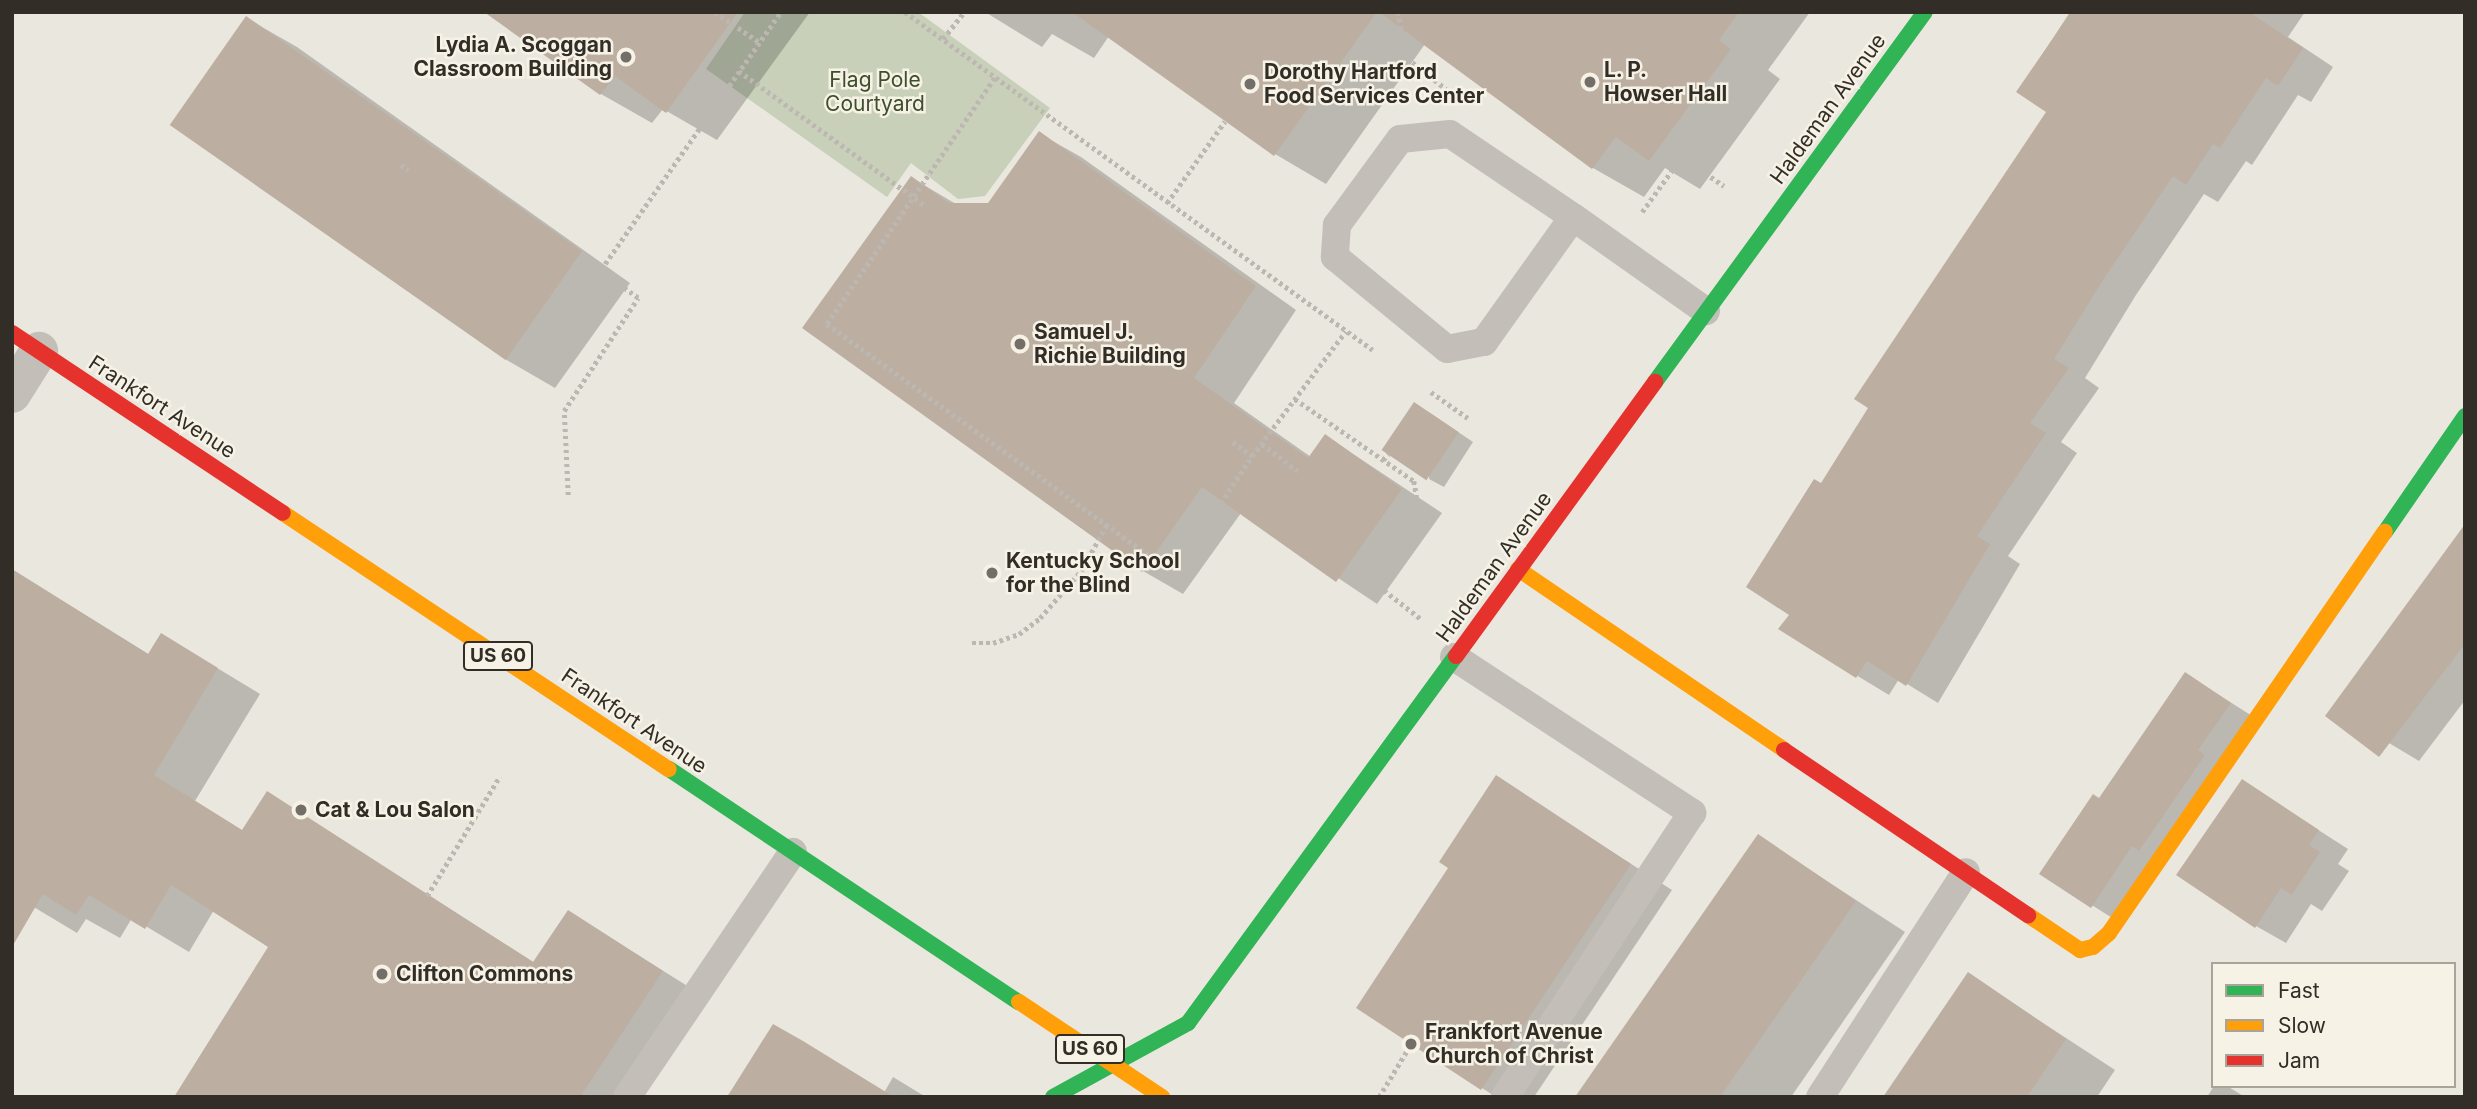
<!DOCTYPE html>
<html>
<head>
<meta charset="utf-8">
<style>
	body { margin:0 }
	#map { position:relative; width:2477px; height:1109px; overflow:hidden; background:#eae7df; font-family:Inter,sans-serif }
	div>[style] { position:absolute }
	.green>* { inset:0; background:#c8d0ba }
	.shadow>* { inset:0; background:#0003 }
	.building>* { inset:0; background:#bcafa2; transform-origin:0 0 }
	.path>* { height:4.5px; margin-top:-2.25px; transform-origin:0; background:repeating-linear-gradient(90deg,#bcb7b0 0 3.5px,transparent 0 7px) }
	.lane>* { height:28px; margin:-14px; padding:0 14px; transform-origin:14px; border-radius:14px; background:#c3bfb8 }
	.street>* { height:38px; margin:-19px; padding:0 19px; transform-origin:19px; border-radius:19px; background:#c3bfb8 }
	.fast>* { height:16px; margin:-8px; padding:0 8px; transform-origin:8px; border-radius:8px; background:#30b455 }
	.slow>* { height:16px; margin:-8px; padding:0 8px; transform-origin:8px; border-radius:8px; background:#ff9f0a }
	.jam>* { height:16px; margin:-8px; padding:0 8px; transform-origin:8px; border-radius:8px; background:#e5322d }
	.dots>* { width:19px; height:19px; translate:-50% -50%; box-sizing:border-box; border:4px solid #f7f2e6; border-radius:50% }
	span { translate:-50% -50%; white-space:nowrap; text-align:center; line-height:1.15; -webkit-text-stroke:5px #f7f2e6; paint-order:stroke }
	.shield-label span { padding:2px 5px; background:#f7f2e6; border:2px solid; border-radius:5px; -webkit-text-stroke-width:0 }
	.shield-label { font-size:19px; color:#332d27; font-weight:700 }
	.poi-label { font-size:21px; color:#332d27; font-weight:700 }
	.right { translate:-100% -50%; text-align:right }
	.left { translate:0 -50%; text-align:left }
	.park-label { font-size:21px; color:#3d4f2d }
	.street-label { font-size:21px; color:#332d27 }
	.frame { position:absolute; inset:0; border:14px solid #332d27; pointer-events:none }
	.legend { position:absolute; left:2211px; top:962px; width:245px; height:126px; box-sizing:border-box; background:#f7f2e6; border:2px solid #a9a39a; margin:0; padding:9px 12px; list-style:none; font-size:21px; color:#332d27 }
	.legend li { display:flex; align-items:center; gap:14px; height:35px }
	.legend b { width:35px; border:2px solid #a9a39a }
</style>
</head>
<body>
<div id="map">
	<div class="green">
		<i style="clip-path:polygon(745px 12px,918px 12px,1050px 108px,985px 196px,958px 199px,911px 163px,887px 197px,706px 69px)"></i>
	</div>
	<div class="shadow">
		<i style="clip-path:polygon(487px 12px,810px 12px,717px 140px,663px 109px,652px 123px,601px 94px)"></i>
		<i style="clip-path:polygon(985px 12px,1810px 12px,1768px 70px,1780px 79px,1700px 189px,1665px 168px,1644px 197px,1593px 168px,1425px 44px,1326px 184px,1275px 154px,1109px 36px,1094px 58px,1052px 34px,1042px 47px)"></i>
		<i style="clip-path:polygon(2070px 12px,2305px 12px,2288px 37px,2333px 67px,2311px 102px,2298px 95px,2252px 165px,2246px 161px,2218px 202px,2204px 194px,2136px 295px,2085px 378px,2099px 388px,2061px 442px,2077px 453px,2008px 556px,2020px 564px,1938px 703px,1899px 679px,1889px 695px,1780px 629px,1792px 614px,1822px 485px,2049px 112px,2018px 92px)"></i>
		<i style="clip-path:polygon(246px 18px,297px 47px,630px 283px,555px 388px,505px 359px,172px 123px)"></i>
		<i style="clip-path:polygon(1040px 134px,1081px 157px,1296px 310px,1234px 403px,1311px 457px,1326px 436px,1442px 513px,1377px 604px,1241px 513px,1183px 594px,1143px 571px,912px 178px,956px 204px,989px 204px)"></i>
		<i style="clip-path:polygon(1430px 413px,1473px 442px,1444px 487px,1429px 479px)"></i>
		<i style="clip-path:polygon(2465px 527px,2465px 700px,2419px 761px,2389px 743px)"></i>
		<i style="clip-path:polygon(69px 605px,150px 655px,204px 660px,260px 694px,195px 801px,243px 831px,267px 793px,535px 963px,569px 912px,705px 997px,639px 1097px,176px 1097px,271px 947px,214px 910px,189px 952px,132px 918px,120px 938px,86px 919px,77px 933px,12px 894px)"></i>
		<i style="clip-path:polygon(2186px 674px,2260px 721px,2122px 924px,2042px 874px,2100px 800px)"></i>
		<i style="clip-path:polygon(1496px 778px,1672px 890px,1534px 1097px,1496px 1097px,1482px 1088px,1451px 868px)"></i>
		<i style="clip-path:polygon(2242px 781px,2348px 849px,2338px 864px,2349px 871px,2322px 911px,2311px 904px,2286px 943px,2256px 926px)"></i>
		<i style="clip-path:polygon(1758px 836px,1905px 932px,1791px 1097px,1578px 1097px)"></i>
		<i style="clip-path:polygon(1968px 974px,2115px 1070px,2097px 1097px,1885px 1097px)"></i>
		<i style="clip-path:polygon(893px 1077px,926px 1097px,729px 1097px,885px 1091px)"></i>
		<i style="clip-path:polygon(2214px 1086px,2227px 1086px,2245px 1097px,2207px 1097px)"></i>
	</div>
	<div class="building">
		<i style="clip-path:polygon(484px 12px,738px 12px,666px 113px,615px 76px,600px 95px)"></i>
		<i style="clip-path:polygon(1072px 12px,1377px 12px,1274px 156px)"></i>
		<i style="clip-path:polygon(1379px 12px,1739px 12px,1719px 40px,1731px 49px,1649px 161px,1616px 137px,1592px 169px)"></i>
		<i style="clip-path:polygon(2071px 12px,2249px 12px,2303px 48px,2278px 86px,2266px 78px,2220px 148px,2213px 144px,2186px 185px,2173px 176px,2105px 277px,2054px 359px,2069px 368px,2030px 423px,2046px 433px,1977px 536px,1990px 544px,1906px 686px,1867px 661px,1856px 678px,1778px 629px,1789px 615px,1746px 587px,1814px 479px,1821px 483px,1868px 408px,1854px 399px,2046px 112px,2016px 92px)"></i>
		<i style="left:246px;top:16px;width:410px;height:133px;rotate:35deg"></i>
		<i style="clip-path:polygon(1039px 131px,1256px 286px,1194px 378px,1308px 458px,1325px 434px,1402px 489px,1336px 582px,1202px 487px,1142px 572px,802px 328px,911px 176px,949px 203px,988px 203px)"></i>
		<i style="left:1414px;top:402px;width:54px;height:58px;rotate:34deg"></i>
		<i style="clip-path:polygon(2465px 524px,2465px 644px,2379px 757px,2325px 716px)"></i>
		<i style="clip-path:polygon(12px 569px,148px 654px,161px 633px,218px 668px,154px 775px,242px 830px,267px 791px,533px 962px,568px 910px,663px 971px,580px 1097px,174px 1097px,268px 947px,171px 885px,145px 929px,89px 895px,76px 915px,43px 894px,12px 947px)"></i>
		<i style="clip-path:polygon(2185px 672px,2231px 703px,2198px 750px,2205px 755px,2139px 851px,2132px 846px,2091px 908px,2039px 874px,2093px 794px,2099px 798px)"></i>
		<i style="clip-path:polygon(1496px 775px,1631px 864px,1481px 1090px,1356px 1008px,1448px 868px,1439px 862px)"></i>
		<i style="clip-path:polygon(2242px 779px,2319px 830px,2309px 845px,2320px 852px,2292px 895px,2281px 888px,2255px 928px,2176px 875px)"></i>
		<i style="clip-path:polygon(1758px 834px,1856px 901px,1720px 1097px,1575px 1097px)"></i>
		<i style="clip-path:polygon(1968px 972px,2066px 1039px,2027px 1097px,1883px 1097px)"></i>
		<i style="clip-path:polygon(773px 1024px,803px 1041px,894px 1097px,727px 1097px)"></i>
	</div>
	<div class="path">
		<i style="left:715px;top:12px;width:53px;rotate:34.3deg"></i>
		<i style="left:905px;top:12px;width:577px;rotate:35.84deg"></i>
		<i style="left:1398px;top:12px;width:47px;rotate:78.9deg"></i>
		<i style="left:1407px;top:58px;width:50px;rotate:38.5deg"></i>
		<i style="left:943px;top:39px;width:34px;rotate:-52deg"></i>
		<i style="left:739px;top:71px;width:228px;rotate:35.9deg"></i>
		<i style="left:995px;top:78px;width:298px;rotate:124.3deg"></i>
		<i style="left:827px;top:324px;width:427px;rotate:35.7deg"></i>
		<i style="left:1174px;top:573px;width:141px;rotate:-56.3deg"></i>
		<i style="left:1252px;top:456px;width:156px;rotate:-53.1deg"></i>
		<i style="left:1682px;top:157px;width:51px;rotate:34.6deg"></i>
		<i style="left:401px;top:165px;width:9px;rotate:36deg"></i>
		<i style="left:1167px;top:203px;width:100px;rotate:-54.7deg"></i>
		<i style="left:1642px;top:212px;width:183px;rotate:-54.3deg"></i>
		<i style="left:558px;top:290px;width:36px;rotate:-14deg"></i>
		<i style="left:593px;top:281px;width:328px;rotate:-55.1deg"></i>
		<i style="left:1431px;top:392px;width:45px;rotate:35.1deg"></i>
		<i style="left:1295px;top:399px;width:145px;rotate:34.6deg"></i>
		<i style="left:1414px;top:481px;width:17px;rotate:80deg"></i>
		<i style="left:1417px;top:498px;width:93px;rotate:126.3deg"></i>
		<i style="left:1362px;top:573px;width:75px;rotate:37.9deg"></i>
		<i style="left:1233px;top:442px;width:24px;rotate:36deg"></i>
		<i style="left:1262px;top:444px;width:45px;rotate:36.9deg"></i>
		<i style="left:1383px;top:460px;width:8px;rotate:-50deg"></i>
		<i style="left:568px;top:495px;width:84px;rotate:-92.7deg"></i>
		<i style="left:564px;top:411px;width:135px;rotate:-56.8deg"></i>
		<i style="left:638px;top:298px;width:45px;rotate:-144.9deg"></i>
		<i style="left:972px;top:643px;width:21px"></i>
		<i style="left:993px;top:643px;width:28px;rotate:-19deg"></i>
		<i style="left:1019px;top:634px;width:26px;rotate:-37deg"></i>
		<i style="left:1040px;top:618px;width:62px;rotate:-48.9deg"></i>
		<i style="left:1081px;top:571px;width:54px;rotate:-61deg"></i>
		<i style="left:427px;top:896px;width:140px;rotate:-58.7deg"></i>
		<i style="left:1379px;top:1097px;width:62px;rotate:-58.9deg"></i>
	</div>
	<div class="lane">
		<i style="left:1573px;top:217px;width:148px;rotate:-146deg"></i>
		<i style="left:1450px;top:134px;width:50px;rotate:174.3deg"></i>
		<i style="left:1400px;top:139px;width:107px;rotate:126.2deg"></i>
		<i style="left:1337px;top:225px;width:32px;rotate:94deg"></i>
		<i style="left:1335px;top:257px;width:145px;rotate:39.4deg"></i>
		<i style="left:1447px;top:349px;width:38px;rotate:-11deg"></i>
		<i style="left:1484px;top:342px;width:153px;rotate:-54.5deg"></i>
		<i style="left:1573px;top:217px;width:163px;rotate:35.3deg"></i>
		<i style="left:1454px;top:657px;width:285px;rotate:33.2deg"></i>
		<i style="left:1692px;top:813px;width:340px;rotate:123.4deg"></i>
		<i style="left:627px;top:1097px;width:296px;rotate:-55.9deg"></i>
		<i style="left:1820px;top:1097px;width:268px;rotate:-57deg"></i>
	</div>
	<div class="street">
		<i style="left:12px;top:394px;width:51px;rotate:-57.9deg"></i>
	</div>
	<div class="fast">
		<i style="left:1655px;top:382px;width:458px;rotate:-53.9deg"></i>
		<i style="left:2385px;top:532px;width:141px;rotate:-55.4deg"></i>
		<i style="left:669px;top:769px;width:420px;rotate:33.7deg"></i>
		<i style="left:1053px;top:1097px;width:154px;rotate:-28.7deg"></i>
		<i style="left:1188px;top:1023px;width:454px;rotate:-53.9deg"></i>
	</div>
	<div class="slow">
		<i style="left:283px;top:513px;width:463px;rotate:33.6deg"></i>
		<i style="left:1518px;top:569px;width:322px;rotate:34.2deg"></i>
		<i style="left:2028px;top:915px;width:63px;rotate:33.9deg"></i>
		<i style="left:2080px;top:950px;width:13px;rotate:-13deg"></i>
		<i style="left:2093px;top:947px;width:21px;rotate:-41deg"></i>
		<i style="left:2109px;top:933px;width:487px;rotate:-55.5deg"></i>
		<i style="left:1019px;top:1002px;width:172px;rotate:33.6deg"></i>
	</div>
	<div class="jam">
		<i style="left:12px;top:333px;width:325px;rotate:33.6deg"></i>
		<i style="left:1456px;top:656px;width:339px;rotate:-54deg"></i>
		<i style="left:1784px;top:750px;width:295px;rotate:34.1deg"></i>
	</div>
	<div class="dots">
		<i style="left:626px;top:57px;background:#736e67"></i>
		<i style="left:1590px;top:82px;background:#736e67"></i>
		<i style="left:1250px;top:84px;background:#736e67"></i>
		<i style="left:1020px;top:344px;background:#736e67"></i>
		<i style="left:992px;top:573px;background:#736e67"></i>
		<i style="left:301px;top:810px;background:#736e67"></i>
		<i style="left:382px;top:974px;background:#736e67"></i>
		<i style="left:1411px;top:1044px;background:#736e67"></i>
	</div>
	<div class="shield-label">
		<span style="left:498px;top:656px">US 60</span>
		<span style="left:1090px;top:1049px">US 60</span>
	</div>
	<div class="poi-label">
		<span class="right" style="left:612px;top:57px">Lydia A. Scoggan<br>Classroom Building</span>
		<span class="left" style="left:1604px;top:82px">L. P.<br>Howser Hall</span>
		<span class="left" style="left:1264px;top:84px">Dorothy Hartford<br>Food Services Center</span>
		<span class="left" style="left:1034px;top:344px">Samuel J.<br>Richie Building</span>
		<span class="left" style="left:1006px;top:573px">Kentucky School<br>for the Blind</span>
		<span class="left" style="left:315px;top:810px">Cat &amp; Lou Salon</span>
		<span class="left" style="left:396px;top:974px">Clifton Commons</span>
		<span class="left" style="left:1425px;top:1044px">Frankfort Avenue<br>Church of Christ</span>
	</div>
	<div class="park-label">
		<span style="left:875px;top:92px">Flag Pole<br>Courtyard</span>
	</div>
	<div class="street-label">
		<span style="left:1828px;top:109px;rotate:-54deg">Haldeman Avenue</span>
		<span style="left:162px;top:407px;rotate:33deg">Frankfort Avenue</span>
		<span style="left:1494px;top:567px;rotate:-54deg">Haldeman Avenue</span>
		<span style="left:634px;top:721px;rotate:34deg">Frankfort Avenue</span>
	</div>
	<div class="frame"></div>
	<ul class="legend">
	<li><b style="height:9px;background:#30b455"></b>Fast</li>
	<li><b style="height:9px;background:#ff9f0a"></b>Slow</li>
	<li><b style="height:9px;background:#e5322d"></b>Jam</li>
	</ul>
</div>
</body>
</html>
